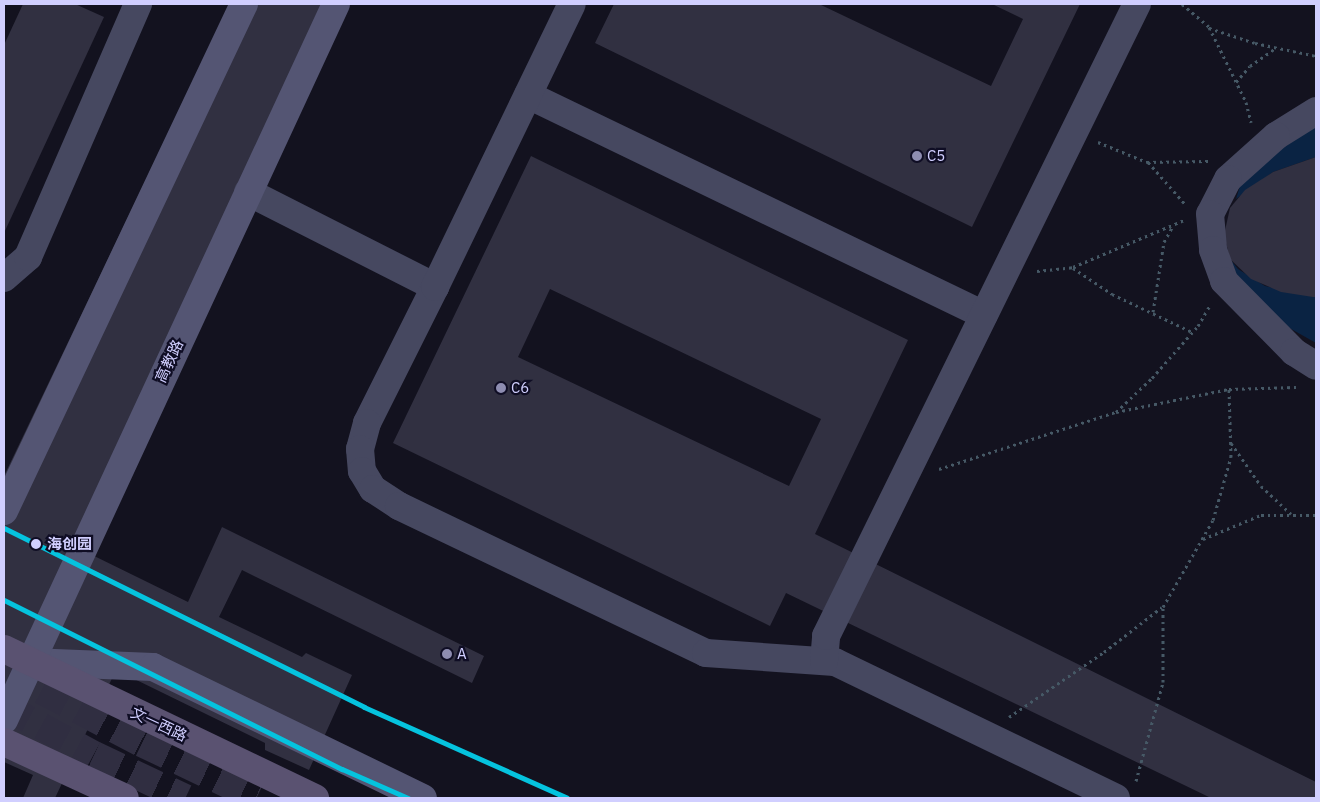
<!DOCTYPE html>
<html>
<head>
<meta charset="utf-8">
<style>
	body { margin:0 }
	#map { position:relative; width:1320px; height:802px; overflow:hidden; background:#13121f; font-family:"IBM Plex Sans","Noto Sans SC",sans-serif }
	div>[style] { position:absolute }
	.water>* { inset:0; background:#0a2343 }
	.building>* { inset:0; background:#313041 }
	.highway-tunnel>* { height:28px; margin-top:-14px; transform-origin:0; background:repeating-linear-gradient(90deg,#302e41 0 28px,transparent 0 42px) }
	.path>* { height:3px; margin-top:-1.5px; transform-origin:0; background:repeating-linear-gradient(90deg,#465966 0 2.5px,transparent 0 6.5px) }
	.street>* { height:28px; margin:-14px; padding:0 14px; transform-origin:14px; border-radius:14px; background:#464860 }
	.secondary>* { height:28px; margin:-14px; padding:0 14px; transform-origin:14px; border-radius:14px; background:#545573 }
	.primary>* { height:28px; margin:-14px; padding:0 14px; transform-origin:14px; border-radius:14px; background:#5a5271 }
	.metro-1>* { height:5px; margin:-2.5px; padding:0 2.5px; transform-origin:2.5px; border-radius:2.5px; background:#05c3de }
	.dots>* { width:14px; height:14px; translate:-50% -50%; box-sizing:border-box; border:2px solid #0f0d24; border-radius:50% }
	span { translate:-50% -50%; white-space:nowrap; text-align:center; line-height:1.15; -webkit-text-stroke:4.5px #0f0d24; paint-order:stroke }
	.poi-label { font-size:15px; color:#d1cfff }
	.left { translate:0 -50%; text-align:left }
	.street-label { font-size:15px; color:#d1cfff }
	.stop-label { font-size:15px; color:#d1cfff; font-weight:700 }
	.frame { position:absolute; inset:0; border:5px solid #d1cfff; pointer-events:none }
</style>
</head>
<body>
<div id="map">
	<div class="water">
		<i style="clip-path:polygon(1316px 126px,1316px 157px,1273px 172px,1236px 199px,1240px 186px,1263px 161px)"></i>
		<i style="clip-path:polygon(1230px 259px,1238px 269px,1265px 286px,1316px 297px,1316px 343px,1277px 321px,1254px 298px,1235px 272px)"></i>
	</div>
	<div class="building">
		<i style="clip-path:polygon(23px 4px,75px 4px,104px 17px,4px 233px,4px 45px)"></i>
		<i style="clip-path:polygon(230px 4px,342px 4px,84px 551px,188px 602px,222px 527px,484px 656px,472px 683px,242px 570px,219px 617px,302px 657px,306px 653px,352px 675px,309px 770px,265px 750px,265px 743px,116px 670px,55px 798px,23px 798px,33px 775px,4px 762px,4px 476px)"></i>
		<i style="clip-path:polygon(614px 4px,819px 4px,991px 86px,1023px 19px,992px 4px,1080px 4px,972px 227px,595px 43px)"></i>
		<i style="clip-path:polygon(evenodd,531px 156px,908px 340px,815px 534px,1316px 782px,1316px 798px,1211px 798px,786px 593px,770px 626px,393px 443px,531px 156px,550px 289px,821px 419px,789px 486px,518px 357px,550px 289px)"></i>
		<i style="clip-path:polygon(1316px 157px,1316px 297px,1313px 297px,1281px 292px,1251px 279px,1230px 259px,1224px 235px,1230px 208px,1245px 190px,1273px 172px)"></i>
	</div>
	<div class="highway-tunnel">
		<i style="left:4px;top:671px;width:156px;rotate:27.6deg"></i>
		<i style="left:142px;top:743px;width:127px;rotate:25.6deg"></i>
		<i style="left:4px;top:706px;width:102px;rotate:28.6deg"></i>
		<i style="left:94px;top:755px;width:101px;rotate:25.3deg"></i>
	</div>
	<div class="path">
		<i style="left:1182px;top:4px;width:35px;rotate:40deg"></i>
		<i style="left:1209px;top:27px;width:84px;rotate:63.7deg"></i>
		<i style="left:1246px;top:102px;width:21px;rotate:76deg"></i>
		<i style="left:1209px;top:28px;width:48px;rotate:18.1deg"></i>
		<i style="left:1255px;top:43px;width:62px;rotate:12deg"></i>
		<i style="left:1236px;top:82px;width:21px;rotate:-49deg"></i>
		<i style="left:1250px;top:66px;width:32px;rotate:-35deg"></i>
		<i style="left:1098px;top:142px;width:53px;rotate:22.2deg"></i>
		<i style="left:1147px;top:162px;width:61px;rotate:-0.9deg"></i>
		<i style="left:1148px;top:162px;width:56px;rotate:48.6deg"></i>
		<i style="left:1073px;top:268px;width:47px;rotate:33.7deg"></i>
		<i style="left:1112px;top:294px;width:89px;rotate:25.4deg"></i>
		<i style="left:1037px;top:271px;width:36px;rotate:-6deg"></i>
		<i style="left:1073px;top:267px;width:121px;rotate:-22.9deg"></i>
		<i style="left:1153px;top:312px;width:71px;rotate:-81.1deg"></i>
		<i style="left:1164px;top:242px;width:18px;rotate:-61deg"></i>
		<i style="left:1116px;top:412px;width:50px;rotate:-43.4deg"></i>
		<i style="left:1152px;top:378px;width:69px;rotate:-48.5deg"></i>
		<i style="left:1198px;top:326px;width:24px;rotate:-60deg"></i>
		<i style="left:1231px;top:443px;width:52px;rotate:55.1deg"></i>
		<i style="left:1261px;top:486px;width:41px;rotate:43deg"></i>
		<i style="left:939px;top:469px;width:186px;rotate:-17.9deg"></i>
		<i style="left:1116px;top:412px;width:115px;rotate:-11.5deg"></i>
		<i style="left:1229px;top:389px;width:67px;rotate:-1.7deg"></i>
		<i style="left:1203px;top:539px;width:63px;rotate:-22.5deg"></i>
		<i style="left:1261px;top:515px;width:55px"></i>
		<i style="left:1009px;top:717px;width:115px;rotate:-34.4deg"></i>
		<i style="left:1104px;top:652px;width:73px;rotate:-37.8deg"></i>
		<i style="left:1136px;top:781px;width:103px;rotate:-74.7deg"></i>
		<i style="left:1163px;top:682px;width:75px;rotate:-90deg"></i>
		<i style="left:1163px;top:607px;width:100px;rotate:-60.1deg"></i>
		<i style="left:1213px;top:520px;width:66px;rotate:-74.1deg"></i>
		<i style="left:1231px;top:457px;width:68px;rotate:-91.7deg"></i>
	</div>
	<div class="street">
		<i style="left:528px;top:95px;width:506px;rotate:25.76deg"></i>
		<i style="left:1316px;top:111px;width:47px;rotate:148deg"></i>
		<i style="left:1276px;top:136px;width:64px;rotate:138.1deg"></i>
		<i style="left:1228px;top:179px;width:39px;rotate:117deg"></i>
		<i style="left:1210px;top:214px;width:36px;rotate:85deg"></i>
		<i style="left:1213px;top:250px;width:33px;rotate:70deg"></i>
		<i style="left:1224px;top:281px;width:100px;rotate:45.4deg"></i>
		<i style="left:1294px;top:352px;width:26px;rotate:32deg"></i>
		<i style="left:248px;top:192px;width:210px;rotate:26.9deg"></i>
		<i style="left:435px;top:287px;width:152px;rotate:116.6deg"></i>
		<i style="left:367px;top:423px;width:27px;rotate:105deg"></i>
		<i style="left:360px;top:449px;width:22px;rotate:85deg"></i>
		<i style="left:362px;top:471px;width:21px;rotate:59deg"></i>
		<i style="left:373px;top:489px;width:31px;rotate:33deg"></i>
		<i style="left:399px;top:506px;width:340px;rotate:25.6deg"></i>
		<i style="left:706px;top:653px;width:129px;rotate:4deg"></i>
		<i style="left:835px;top:662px;width:312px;rotate:25.8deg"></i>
		<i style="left:4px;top:278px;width:32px;rotate:-41deg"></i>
		<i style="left:28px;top:257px;width:276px;rotate:-66.5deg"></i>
		<i style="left:435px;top:287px;width:314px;rotate:-64.2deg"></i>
		<i style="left:824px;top:661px;width:25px;rotate:-85deg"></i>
		<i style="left:826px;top:636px;width:704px;rotate:-63.8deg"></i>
	</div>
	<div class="secondary">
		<i style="left:4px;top:511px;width:561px;rotate:-64.67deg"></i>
		<i style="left:30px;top:662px;width:123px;rotate:2.3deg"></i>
		<i style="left:153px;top:667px;width:300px;rotate:25.9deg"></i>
		<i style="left:4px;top:720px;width:789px;rotate:-65.12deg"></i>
	</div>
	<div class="primary">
		<i style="left:4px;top:649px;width:345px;rotate:25.6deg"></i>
		<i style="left:4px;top:742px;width:133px;rotate:24.8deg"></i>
	</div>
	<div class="metro-1">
		<i style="left:4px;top:528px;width:402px;rotate:26.4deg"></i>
		<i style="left:364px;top:707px;width:222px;rotate:24.1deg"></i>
		<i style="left:4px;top:600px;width:378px;rotate:26.6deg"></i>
		<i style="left:342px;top:769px;width:72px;rotate:23.7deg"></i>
	</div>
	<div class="dots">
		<i style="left:917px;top:156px;background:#8e8db1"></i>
		<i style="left:501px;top:388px;background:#8e8db1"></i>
		<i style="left:36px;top:544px;background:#d1cfff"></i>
		<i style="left:447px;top:654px;background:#8e8db1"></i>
	</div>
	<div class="poi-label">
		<span class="left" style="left:927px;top:156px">C5</span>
		<span class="left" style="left:511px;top:388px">C6</span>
		<span class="left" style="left:457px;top:654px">A</span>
	</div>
	<div class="street-label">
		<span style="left:169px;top:361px;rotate:-65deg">高教路</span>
		<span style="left:159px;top:724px;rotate:25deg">文一西路</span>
	</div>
	<div class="stop-label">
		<span class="left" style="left:47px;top:544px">海创园</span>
	</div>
	<div class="frame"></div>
</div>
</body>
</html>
